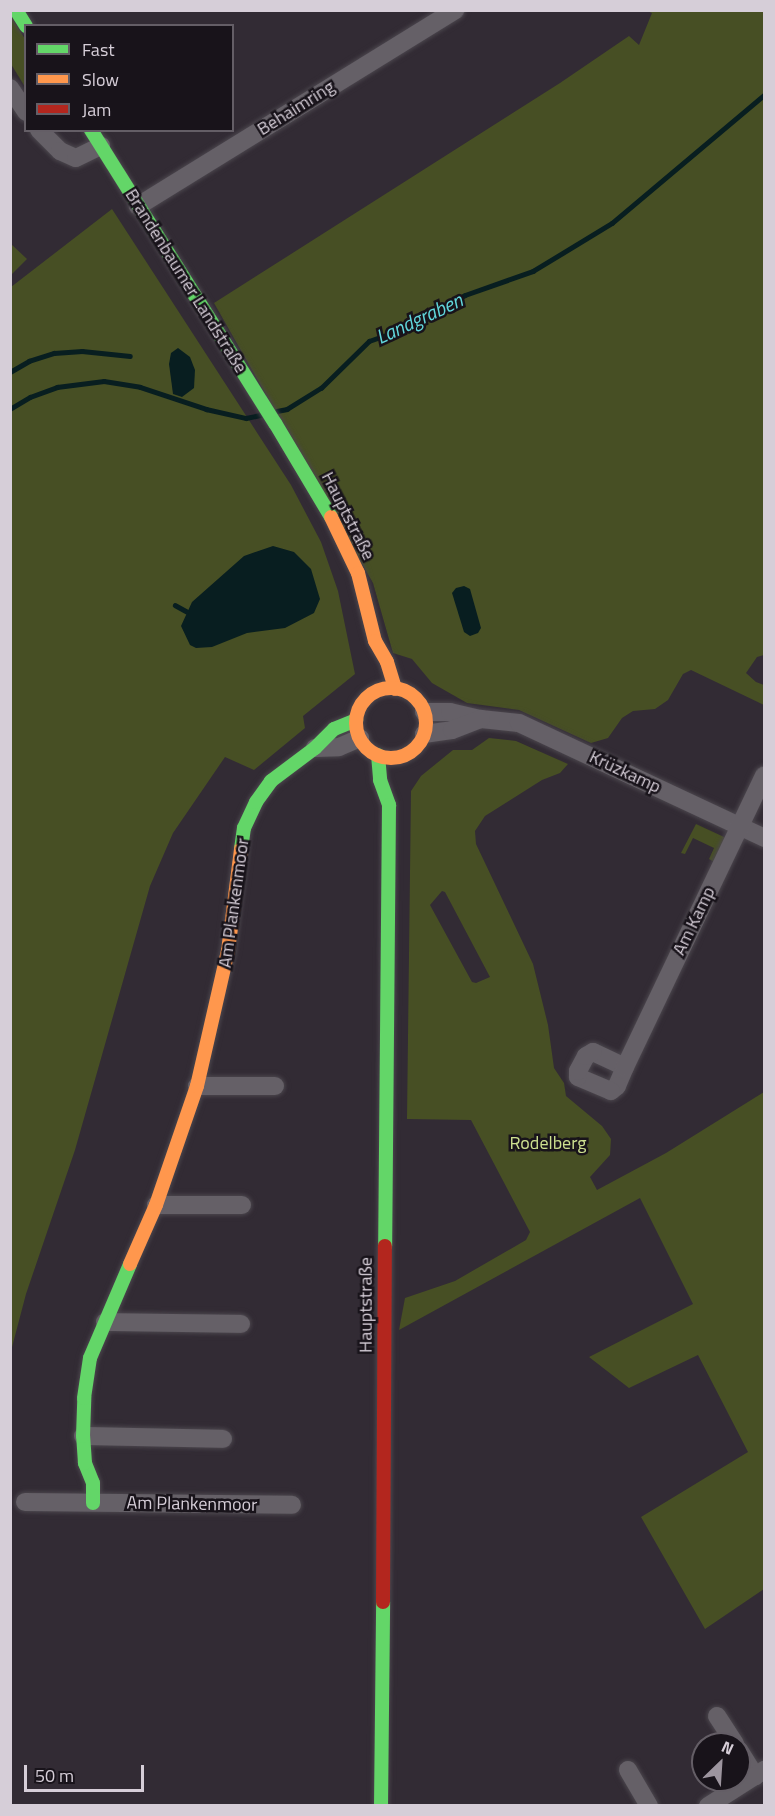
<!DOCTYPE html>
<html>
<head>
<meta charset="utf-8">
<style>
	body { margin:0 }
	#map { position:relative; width:775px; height:1816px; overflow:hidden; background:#322b34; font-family:"Titillium Web",sans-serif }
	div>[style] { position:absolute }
	.green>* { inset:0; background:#474f24 }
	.water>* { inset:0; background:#081e20 }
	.stream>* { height:4.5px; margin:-2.25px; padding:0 2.25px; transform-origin:2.25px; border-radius:2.25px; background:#081e20 }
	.roads { filter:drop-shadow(0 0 2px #4b464d) drop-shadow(0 0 2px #4b464d) }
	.street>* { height:18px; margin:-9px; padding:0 9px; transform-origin:9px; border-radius:9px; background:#656067 }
	.fast>* { height:14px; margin:-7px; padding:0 7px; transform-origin:7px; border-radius:7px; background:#63d668 }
	.slow>* { height:14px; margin:-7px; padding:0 7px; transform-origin:7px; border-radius:7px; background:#ff974d }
	.slow>.ring { margin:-7px; padding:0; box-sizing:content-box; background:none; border:14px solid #ff974d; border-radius:50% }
	.jam>* { height:14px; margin:-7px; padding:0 7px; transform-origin:7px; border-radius:7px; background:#b3261e }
	span { translate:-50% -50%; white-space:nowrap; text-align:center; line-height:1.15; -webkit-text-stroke:5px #18131a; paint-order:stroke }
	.street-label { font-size:18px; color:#d6ced8 }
	.park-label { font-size:18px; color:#cee190 }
	.water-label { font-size:20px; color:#61d7dc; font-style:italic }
	.frame { position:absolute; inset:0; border:12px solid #d6ced8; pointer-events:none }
	.legend { position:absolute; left:24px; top:24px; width:210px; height:108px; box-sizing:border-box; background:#18131a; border:2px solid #645e66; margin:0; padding:8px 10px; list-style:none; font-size:18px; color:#d6ced8 }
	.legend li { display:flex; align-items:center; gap:12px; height:30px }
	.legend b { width:30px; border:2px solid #645e66 }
	.north { position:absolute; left:691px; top:1732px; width:60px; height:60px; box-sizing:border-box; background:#18131a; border:2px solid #645e66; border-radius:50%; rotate:25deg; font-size:16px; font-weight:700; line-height:24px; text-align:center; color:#d6ced8 }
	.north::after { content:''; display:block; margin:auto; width:21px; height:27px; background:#9d959f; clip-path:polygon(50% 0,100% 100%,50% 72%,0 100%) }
	.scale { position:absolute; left:24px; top:1765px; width:120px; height:27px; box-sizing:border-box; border:3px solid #d6ced8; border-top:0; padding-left:8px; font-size:18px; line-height:21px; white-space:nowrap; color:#d6ced8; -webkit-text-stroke:4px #18131a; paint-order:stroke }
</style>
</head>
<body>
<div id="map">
	<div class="green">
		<i style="clip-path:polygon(647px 11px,764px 11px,764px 655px,757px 657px,746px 673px,756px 682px,764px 685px,764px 705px,691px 670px,683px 674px,668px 700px,655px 709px,633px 711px,622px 718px,608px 738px,591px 743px,519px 710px,467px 703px,432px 683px,412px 659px,393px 653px,373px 583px,214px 303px,560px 83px,629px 36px,639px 45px,652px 13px)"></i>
		<i style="clip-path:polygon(10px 15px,25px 39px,25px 87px,11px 64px)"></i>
		<i style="clip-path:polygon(112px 209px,291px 485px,321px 542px,338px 591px,355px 674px,303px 716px,305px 728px,254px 770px,225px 757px,173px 833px,150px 886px,75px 1150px,26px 1294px,11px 1351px,11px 287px)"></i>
		<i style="clip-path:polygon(10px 243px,27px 259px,11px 275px,10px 275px)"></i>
		<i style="clip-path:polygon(evenodd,489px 738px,516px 741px,568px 764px,560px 773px,542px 780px,485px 816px,475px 831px,476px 844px,533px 964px,548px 1025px,554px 1068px,564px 1083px,566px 1096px,602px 1126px,611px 1139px,610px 1155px,590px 1177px,597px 1190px,666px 1153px,764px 1092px,764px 1589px,705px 1629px,641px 1517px,748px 1452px,698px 1355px,629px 1388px,589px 1357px,693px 1304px,640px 1198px,399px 1330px,405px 1298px,455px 1281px,526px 1240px,530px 1232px,471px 1120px,407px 1119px,411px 791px,421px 776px,453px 750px,472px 750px,489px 738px,442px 891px,445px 892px,490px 977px,476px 983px,472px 982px,430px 905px,442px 891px)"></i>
		<i style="clip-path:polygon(696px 824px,724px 837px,725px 842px,714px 862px,709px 859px,714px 848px,693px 838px,685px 854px,681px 853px)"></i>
	</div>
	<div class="water">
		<i style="clip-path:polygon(178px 348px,190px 357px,195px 370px,194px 388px,182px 397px,173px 394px,169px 364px,171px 353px)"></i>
		<i style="clip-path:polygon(273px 546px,294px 552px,311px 569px,320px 599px,314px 613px,285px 628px,247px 633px,212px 647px,196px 648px,190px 645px,181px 626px,192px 602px,244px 556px)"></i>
		<i style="clip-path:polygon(464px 586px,470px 589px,481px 628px,478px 633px,470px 636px,464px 632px,452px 593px,456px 588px)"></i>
	</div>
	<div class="stream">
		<i style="left:10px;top:372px;width:22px;rotate:-30deg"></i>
		<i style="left:29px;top:361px;width:26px;rotate:-18deg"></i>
		<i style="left:54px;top:353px;width:28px;rotate:-4deg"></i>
		<i style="left:82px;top:351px;width:48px;rotate:5.9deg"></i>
		<i style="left:10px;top:409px;width:23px;rotate:-31deg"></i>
		<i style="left:30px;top:397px;width:29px;rotate:-20deg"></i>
		<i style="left:57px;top:387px;width:47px;rotate:-7.3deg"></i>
		<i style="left:104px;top:381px;width:36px;rotate:9deg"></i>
		<i style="left:140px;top:387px;width:70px;rotate:18.4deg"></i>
		<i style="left:206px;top:409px;width:41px;rotate:12.7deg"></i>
		<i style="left:246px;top:418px;width:14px;rotate:-12deg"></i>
		<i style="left:277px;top:411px;width:10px;rotate:-11deg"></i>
		<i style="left:287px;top:409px;width:40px;rotate:-32deg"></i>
		<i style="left:321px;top:388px;width:67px;rotate:-44.4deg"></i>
		<i style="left:369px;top:341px;width:46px;rotate:-19.2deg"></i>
		<i style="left:412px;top:326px;width:14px;rotate:-39deg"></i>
		<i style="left:423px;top:317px;width:47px;rotate:-27.6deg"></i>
		<i style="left:465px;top:295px;width:72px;rotate:-19.4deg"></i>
		<i style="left:533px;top:271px;width:92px;rotate:-31.3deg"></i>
		<i style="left:612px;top:223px;width:199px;rotate:-40.1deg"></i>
		<i style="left:175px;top:605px;width:13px;rotate:29deg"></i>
	</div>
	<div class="roads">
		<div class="street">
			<i style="left:10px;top:88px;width:29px;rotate:56deg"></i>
			<i style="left:39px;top:130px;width:30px;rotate:45deg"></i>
			<i style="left:60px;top:151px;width:17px;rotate:24deg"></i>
			<i style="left:76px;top:158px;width:28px;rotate:-26deg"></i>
			<i style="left:138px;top:206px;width:373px;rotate:-31.7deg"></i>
			<i style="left:424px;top:712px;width:26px"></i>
			<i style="left:450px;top:712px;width:32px;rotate:13deg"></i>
			<i style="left:481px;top:719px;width:38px;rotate:6deg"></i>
			<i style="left:519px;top:723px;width:271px;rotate:25.1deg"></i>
			<i style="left:424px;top:734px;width:28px;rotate:-8deg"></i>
			<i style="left:452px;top:730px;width:31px;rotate:-21deg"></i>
			<i style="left:315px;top:748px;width:24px;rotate:-2deg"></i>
			<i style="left:339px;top:747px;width:23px;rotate:-23deg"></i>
			<i style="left:593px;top:1052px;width:35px;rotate:25deg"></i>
			<i style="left:625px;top:1067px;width:21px;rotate:113deg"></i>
			<i style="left:617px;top:1086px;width:8px;rotate:140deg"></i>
			<i style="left:611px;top:1091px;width:36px;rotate:-157deg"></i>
			<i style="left:578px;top:1077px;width:6px;rotate:-90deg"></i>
			<i style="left:578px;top:1071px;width:17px;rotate:-62deg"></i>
			<i style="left:586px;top:1056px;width:8px;rotate:-30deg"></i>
			<i style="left:625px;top:1067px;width:323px;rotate:-64.5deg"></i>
			<i style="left:197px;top:1086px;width:78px"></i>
			<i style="left:156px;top:1205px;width:86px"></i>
			<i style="left:105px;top:1322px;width:136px;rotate:0.8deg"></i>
			<i style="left:83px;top:1436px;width:140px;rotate:1.2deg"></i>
			<i style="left:25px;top:1502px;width:267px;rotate:0.6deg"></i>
			<i style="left:717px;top:1716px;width:33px;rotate:57deg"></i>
			<i style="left:739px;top:1750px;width:31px;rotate:58deg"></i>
			<i style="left:628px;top:1770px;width:42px;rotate:59.7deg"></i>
			<i style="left:708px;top:1806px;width:67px;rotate:-32.7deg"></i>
		</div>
		<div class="fast">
			<i style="left:16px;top:10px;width:19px;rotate:58deg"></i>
			<i style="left:91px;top:130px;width:346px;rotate:57.9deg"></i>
			<i style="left:275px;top:423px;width:109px;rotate:59.2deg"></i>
			<i style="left:378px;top:755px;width:25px;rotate:85deg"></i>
			<i style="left:380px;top:780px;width:27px;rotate:70deg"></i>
			<i style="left:389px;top:805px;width:441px;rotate:90.5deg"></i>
			<i style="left:241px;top:849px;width:21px;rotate:-82deg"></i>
			<i style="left:244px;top:828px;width:29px;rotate:-65deg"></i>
			<i style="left:256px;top:802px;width:26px;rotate:-54deg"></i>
			<i style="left:271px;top:781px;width:55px;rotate:-36.9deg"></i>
			<i style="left:315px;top:748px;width:27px;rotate:-45deg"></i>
			<i style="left:334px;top:729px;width:24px;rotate:-22deg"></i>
			<i style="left:93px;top:1503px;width:20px;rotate:-90deg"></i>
			<i style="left:93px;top:1483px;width:22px;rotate:-112deg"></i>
			<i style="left:85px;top:1463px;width:27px;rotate:-94deg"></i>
			<i style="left:83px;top:1436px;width:38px;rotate:-88deg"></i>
			<i style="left:84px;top:1398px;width:40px;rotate:-81.5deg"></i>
			<i style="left:90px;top:1358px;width:102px;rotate:-66.9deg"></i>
			<i style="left:381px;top:1806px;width:204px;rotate:-89.4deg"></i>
		</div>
		<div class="slow">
			<i style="left:331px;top:517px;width:62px;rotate:64.3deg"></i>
			<i style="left:358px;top:573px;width:70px;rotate:76deg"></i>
			<i style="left:375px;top:641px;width:24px;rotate:60deg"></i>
			<i style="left:387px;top:662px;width:28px;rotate:73deg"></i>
			<i class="ring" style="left:356px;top:688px;width:56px;height:56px"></i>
			<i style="left:130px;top:1264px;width:64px;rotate:-66.2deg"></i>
			<i style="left:156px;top:1205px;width:126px;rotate:-71deg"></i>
			<i style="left:197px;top:1086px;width:139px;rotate:-77.1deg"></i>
			<i style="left:228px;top:951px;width:103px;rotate:-82.7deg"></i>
		</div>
		<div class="jam">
			<i style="left:383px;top:1602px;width:356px;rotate:-89.7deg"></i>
		</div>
	</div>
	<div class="street-label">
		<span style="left:296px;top:108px;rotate:-32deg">Behaimring</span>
		<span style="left:186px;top:281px;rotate:58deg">Brandenbaumer Landstraße</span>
		<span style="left:348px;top:516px;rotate:63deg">Hauptstraße</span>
		<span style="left:625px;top:772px;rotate:25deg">Krüzkamp</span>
		<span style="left:234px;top:903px;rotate:-82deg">Am Plankenmoor</span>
		<span style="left:694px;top:921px;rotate:-64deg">Am Kamp</span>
		<span style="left:366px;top:1305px;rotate:-90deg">Hauptstraße</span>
		<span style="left:192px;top:1504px;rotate:1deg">Am Plankenmoor</span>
	</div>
	<div class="park-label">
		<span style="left:548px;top:1143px">Rodelberg</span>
	</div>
	<div class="water-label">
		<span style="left:419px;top:318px;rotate:-25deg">Landgraben</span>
	</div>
	<div class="frame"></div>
	<ul class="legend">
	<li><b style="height:8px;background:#63d668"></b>Fast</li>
	<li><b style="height:8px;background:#ff974d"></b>Slow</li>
	<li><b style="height:8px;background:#b3261e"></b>Jam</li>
	</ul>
	<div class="north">N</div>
	<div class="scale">50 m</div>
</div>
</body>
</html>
